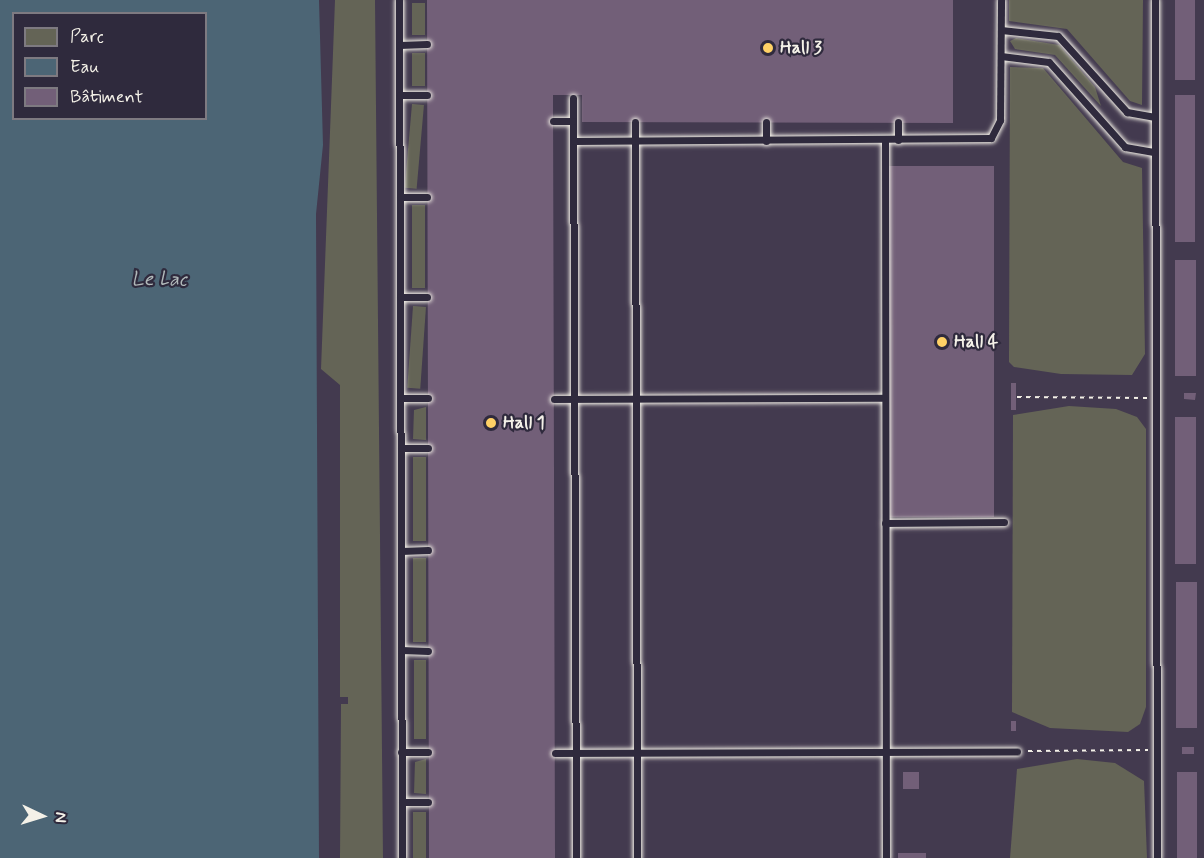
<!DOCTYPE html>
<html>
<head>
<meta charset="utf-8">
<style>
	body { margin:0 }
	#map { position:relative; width:1204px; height:858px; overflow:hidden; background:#433a4f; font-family:Mynerve,sans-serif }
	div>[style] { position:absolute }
	.green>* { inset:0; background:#646456; transform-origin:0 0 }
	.water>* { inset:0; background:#4c6575 }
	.building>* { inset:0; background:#725f78; transform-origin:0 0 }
	.path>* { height:2px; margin-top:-1px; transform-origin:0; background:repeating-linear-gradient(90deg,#f4f1e8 0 4.5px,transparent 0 9px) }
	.roads { filter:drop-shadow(0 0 2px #f4f1e8) drop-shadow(0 0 2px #f4f1e8) }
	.lane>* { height:7px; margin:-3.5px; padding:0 3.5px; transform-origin:3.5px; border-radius:3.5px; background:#2f2a3d }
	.dots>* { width:16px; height:16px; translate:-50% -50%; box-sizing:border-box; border:3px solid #2f2a3d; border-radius:50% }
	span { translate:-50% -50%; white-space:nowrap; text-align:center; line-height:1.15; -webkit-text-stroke:4.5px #2f2a3d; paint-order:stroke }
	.poi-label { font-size:18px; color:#f4f1e8; font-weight:700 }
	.left { translate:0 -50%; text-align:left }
	.water-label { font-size:20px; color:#b1b9ba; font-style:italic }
	.legend { position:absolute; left:12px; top:12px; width:195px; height:108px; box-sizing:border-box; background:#2f2a3d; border:2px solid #7e7a81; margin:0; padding:8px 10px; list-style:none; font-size:18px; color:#f4f1e8 }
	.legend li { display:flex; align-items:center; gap:12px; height:30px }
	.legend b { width:30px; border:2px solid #7e7a81 }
	.north { position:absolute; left:12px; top:786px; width:60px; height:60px; -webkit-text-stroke:4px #2f2a3d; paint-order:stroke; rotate:94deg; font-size:16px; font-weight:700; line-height:24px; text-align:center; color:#f4f1e8 }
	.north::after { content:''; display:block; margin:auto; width:21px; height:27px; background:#f4f1e8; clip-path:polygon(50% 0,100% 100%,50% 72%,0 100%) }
</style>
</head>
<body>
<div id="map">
	<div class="green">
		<i style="clip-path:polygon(335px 0,375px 0,383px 858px,340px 858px,341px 704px,348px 704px,348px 697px,340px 697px,340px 385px,321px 369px)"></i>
		<i style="clip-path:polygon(1009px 0,1143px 0,1142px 105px,1130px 101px,1067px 29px,1009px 21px)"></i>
		<i style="left:412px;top:3px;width:13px;height:32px"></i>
		<i style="clip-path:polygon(1016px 38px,1059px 45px,1095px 87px,1101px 106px,1055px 55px,1015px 49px,1010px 41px)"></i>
		<i style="left:425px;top:53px;width:33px;height:13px;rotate:90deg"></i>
		<i style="clip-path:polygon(1010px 67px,1043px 68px,1123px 162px,1142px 168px,1145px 354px,1132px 375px,1061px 374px,1014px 367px,1009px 362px)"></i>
		<i style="left:412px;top:104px;width:12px;height:84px;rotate:5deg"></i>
		<i style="left:412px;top:205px;width:13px;height:83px"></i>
		<i style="left:413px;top:306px;width:13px;height:82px;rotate:4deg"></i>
		<i style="clip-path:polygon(1069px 406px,1116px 409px,1137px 417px,1146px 429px,1146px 707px,1140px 724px,1128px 732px,1050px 728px,1012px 712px,1013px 415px)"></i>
		<i style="clip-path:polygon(426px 407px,426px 440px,413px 439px,414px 410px)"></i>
		<i style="left:413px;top:457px;width:13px;height:84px"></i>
		<i style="left:413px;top:558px;width:13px;height:84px"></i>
		<i style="left:414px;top:660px;width:12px;height:79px"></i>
		<i style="clip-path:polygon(426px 759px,426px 794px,414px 793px,415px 762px)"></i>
		<i style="clip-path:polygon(1077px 759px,1115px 763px,1144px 781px,1147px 858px,1010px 858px,1017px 769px)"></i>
		<i style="left:413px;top:812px;width:13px;height:46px"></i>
	</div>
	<div class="water">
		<i style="clip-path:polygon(evenodd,0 0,319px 0,323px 145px,316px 214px,319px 858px,0 858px,0 0,14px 14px,206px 14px,206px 118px,14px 118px,14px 14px)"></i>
	</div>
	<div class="building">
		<i style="clip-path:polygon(427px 0,953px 0,953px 123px,582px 122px,582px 95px,553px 95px,555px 858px,429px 858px)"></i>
		<i style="left:1175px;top:0;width:20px;height:80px"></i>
		<i style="left:1175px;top:95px;width:20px;height:147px"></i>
		<i style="left:994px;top:166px;width:351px;height:105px;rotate:90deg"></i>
		<i style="left:1175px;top:260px;width:21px;height:116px"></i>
		<i style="left:1011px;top:383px;width:5px;height:27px"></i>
		<i style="clip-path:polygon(1184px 393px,1196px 393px,1195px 400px,1184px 399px)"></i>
		<i style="left:1175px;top:417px;width:21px;height:147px"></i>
		<i style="left:1176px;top:582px;width:21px;height:146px"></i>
		<i style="left:1011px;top:721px;width:5px;height:10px"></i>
		<i style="left:1182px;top:747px;width:12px;height:7px"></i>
		<i style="left:903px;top:772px;width:16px;height:17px"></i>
		<i style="left:1177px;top:772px;width:20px;height:86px"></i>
		<i style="left:898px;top:853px;width:28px;height:5px"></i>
	</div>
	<div class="path">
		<i style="left:1017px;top:397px;width:130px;rotate:0.4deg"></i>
		<i style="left:1028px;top:751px;width:120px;rotate:-0.5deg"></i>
	</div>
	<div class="roads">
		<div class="lane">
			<i style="left:399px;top:0;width:858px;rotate:89.8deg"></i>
			<i style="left:1155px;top:0;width:858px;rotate:89.87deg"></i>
			<i style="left:1001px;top:30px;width:57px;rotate:6deg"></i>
			<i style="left:1058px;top:36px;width:103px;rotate:47.8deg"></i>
			<i style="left:1127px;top:112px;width:27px;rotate:10deg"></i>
			<i style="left:399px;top:45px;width:28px;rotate:-2deg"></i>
			<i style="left:1001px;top:56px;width:48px;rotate:7.1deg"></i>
			<i style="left:1049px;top:62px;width:114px;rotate:48.2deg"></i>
			<i style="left:1125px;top:147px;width:29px;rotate:10deg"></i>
			<i style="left:400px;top:95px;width:27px"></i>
			<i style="left:573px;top:98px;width:760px;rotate:89.77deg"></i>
			<i style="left:553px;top:121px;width:20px"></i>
			<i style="left:635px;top:122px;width:736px;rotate:89.84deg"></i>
			<i style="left:766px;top:122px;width:19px;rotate:90deg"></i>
			<i style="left:885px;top:140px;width:718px;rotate:89.92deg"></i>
			<i style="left:898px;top:140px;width:18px;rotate:-90deg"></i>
			<i style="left:574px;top:141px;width:417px;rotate:-0.4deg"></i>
			<i style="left:991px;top:138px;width:20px;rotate:-63deg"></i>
			<i style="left:1000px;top:120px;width:120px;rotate:-89.5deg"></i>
			<i style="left:400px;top:197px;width:27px"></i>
			<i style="left:400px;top:297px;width:27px"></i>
			<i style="left:401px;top:398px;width:27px"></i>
			<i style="left:554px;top:399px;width:331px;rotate:-0.2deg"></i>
			<i style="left:401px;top:448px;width:27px"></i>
			<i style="left:885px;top:523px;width:119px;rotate:-0.5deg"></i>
			<i style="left:401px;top:551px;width:27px;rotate:-2deg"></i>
			<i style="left:401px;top:650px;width:27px;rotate:2deg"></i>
			<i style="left:401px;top:752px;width:27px"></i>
			<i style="left:555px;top:753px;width:462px;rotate:-0.2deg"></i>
			<i style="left:402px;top:802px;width:26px"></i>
		</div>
	</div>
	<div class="dots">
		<i style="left:768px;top:48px;background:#ffd166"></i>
		<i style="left:942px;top:342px;background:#ffd166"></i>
		<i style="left:491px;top:423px;background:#ffd166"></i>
	</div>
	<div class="poi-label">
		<span class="left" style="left:780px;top:48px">Hall 3</span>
		<span class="left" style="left:954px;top:342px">Hall 4</span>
		<span class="left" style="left:503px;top:423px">Hall 1</span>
	</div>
	<div class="water-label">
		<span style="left:159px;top:279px">Le Lac</span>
	</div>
	<ul class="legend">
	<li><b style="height:16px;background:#646456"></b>Parc</li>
	<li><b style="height:16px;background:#4c6575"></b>Eau</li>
	<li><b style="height:16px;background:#725f78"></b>Bâtiment</li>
	</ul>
	<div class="north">N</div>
</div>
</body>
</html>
